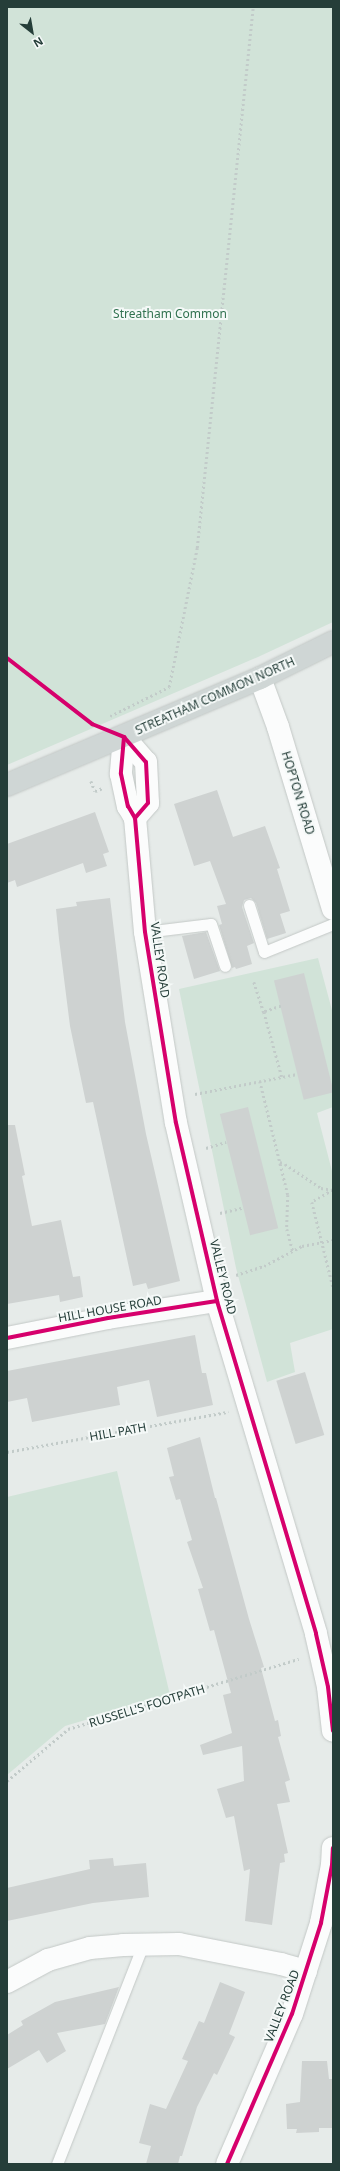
<!DOCTYPE html>
<html>
<head>
<meta charset="utf-8">
<style>
	body { margin:0 }
	#map { position:relative; width:340px; height:2171px; overflow:hidden; background:#e6ebe9; font-family:"Noto Sans",sans-serif }
	div>[style] { position:absolute }
	.green>* { inset:0; background:#d1e3d8 }
	.building>* { inset:0; background:#ced2d1; transform-origin:0 0 }
	.path>* { height:2.5px; margin-top:-1.25px; transform-origin:0; background:repeating-linear-gradient(90deg,#c2cbc9 0 2px,transparent 0 5px) }
	.roads { filter:drop-shadow(0 0 1px #c3c8c6) drop-shadow(0 0 1px #c3c8c6) }
	.service>* { height:11px; margin:-5.5px; padding:0 5.5px; transform-origin:5.5px; border-radius:5.5px; background:#fbfcfc }
	.minor>* { height:22px; margin:-11px; padding:0 11px; transform-origin:11px; border-radius:11px; background:#fbfcfc }
	.primary>* { height:22px; margin:-11px; padding:0 11px; transform-origin:11px; border-radius:11px; background:#cfd6d5 }
	.cycleway>* { height:4px; margin:-2px; padding:0 2px; transform-origin:2px; border-radius:2px; background:#d6006c }
	span { translate:-50% -50%; white-space:nowrap; text-align:center; line-height:1.15; -webkit-text-stroke:4px #f5f9f8; paint-order:stroke }
	.park-label { font-size:12px; color:#317250 }
	.street-label { font-size:12px; color:#253e39 }
	.frame { position:absolute; inset:0; border:8px solid #253e39; pointer-events:none }
	.north { position:absolute; left:12px; top:12px; width:40px; height:40px; -webkit-text-stroke:3px #f5f9f8; paint-order:stroke; rotate:149deg; font-size:11px; font-weight:700; line-height:16px; text-align:center; color:#253e39 }
	.north::after { content:''; display:block; margin:auto; width:14px; height:18px; background:#253e39; clip-path:polygon(50% 0,100% 100%,50% 72%,0 100%) }
</style>
</head>
<body>
<div id="map">
	<div class="green">
		<i style="clip-path:polygon(7px 7px,333px 7px,333px 622px,258px 657px,7px 765px)"></i>
		<i style="clip-path:polygon(318px 958px,333px 1014px,333px 1107px,317px 1113px,333px 1175px,333px 1329px,290px 1343px,295px 1372px,267px 1382px,236px 1268px,179px 989px)"></i>
		<i style="clip-path:polygon(117px 1471px,170px 1695px,65px 1726px,7px 1775px,7px 1497px)"></i>
	</div>
	<div class="building">
		<i style="clip-path:polygon(217px 790px,233px 837px,265px 826px,280px 868px,277px 869px,290px 911px,280px 914px,286px 933px,267px 939px,256px 903px,251px 898px,244px 900px,242px 907px,254px 943px,247px 946px,252px 964px,236px 969px,235px 967px,232px 968px,219px 925px,222px 924px,217px 906px,226px 904px,210px 861px,194px 866px,174px 804px)"></i>
		<i style="clip-path:polygon(95px 812px,109px 852px,103px 854px,107px 866px,86px 873px,83px 863px,17px 887px,15px 880px,7px 883px,7px 844px)"></i>
		<i style="clip-path:polygon(110px 898px,125px 1022px,146px 1134px,180px 1281px,148px 1289px,146px 1283px,133px 1286px,93px 1102px,86px 1103px,70px 1026px,59px 939px,56px 909px,77px 906px,76px 902px)"></i>
		<i style="clip-path:polygon(206px 932px,220px 971px,194px 979px,182px 936px)"></i>
		<i style="left:304px;top:973px;width:123px;height:31px;rotate:76deg"></i>
		<i style="left:248px;top:1107px;width:125px;height:29px;rotate:76deg"></i>
		<i style="clip-path:polygon(7px 1125px,15px 1125px,25px 1175px,22px 1176px,32px 1226px,61px 1220px,73px 1277px,80px 1276px,83px 1297px,60px 1302px,59px 1295px,7px 1304px)"></i>
		<i style="clip-path:polygon(195px 1335px,202px 1373px,206px 1373px,213px 1405px,157px 1417px,149px 1380px,117px 1387px,120px 1405px,32px 1422px,27px 1398px,7px 1402px,7px 1371px)"></i>
		<i style="left:305px;top:1372px;width:66px;height:30px;rotate:73deg"></i>
		<i style="clip-path:polygon(200px 1437px,215px 1498px,216px 1498px,249px 1619px,264px 1667px,261px 1668px,275px 1721px,278px 1720px,281px 1736px,278px 1737px,290px 1780px,285px 1782px,290px 1802px,277px 1804px,288px 1853px,284px 1854px,285px 1862px,280px 1863px,272px 1925px,245px 1921px,250px 1869px,244px 1871px,234px 1816px,226px 1818px,217px 1789px,244px 1781px,242px 1746px,203px 1755px,200px 1745px,232px 1733px,223px 1695px,231px 1693px,214px 1630px,210px 1631px,198px 1589px,203px 1588px,187px 1542px,192px 1540px,180px 1499px,176px 1500px,169px 1477px,174px 1476px,167px 1448px)"></i>
		<i style="clip-path:polygon(113px 1858px,114px 1866px,146px 1863px,149px 1897px,93px 1903px,7px 1921px,7px 1888px,90px 1869px,89px 1860px)"></i>
		<i style="clip-path:polygon(220px 1982px,245px 1992px,229px 2034px,235px 2037px,217px 2075px,214px 2073px,197px 2107px,182px 2156px,180px 2156px,178px 2164px,146px 2164px,151px 2146px,139px 2143px,150px 2104px,166px 2109px,188px 2061px,182px 2059px,199px 2021px,204px 2023px)"></i>
		<i style="clip-path:polygon(119px 1987px,105px 2024px,57px 2033px,66px 2051px,47px 2063px,39px 2050px,7px 2069px,7px 2035px,23px 2025px,21px 2021px,55px 2002px)"></i>
		<i style="clip-path:polygon(302px 2061px,327px 2061px,329px 2079px,333px 2079px,333px 2128px,319px 2128px,319px 2132px,296px 2133px,297px 2129px,287px 2129px,286px 2104px,300px 2102px)"></i>
	</div>
	<div class="path">
		<i style="left:7px;top:658px;width:108px;rotate:37.5deg"></i>
		<i style="left:110px;top:716px;width:66px;rotate:-26.2deg"></i>
		<i style="left:169px;top:687px;width:142px;rotate:-78.6deg"></i>
		<i style="left:197px;top:548px;width:544px;rotate:-84.09deg"></i>
		<i style="left:91px;top:781px;width:11px;rotate:68deg"></i>
		<i style="left:95px;top:791px;width:9px;rotate:-21deg"></i>
		<i style="left:254px;top:982px;width:32px;rotate:72deg"></i>
		<i style="left:281px;top:1006px;width:18px;rotate:161deg"></i>
		<i style="left:264px;top:1012px;width:67px;rotate:74.5deg"></i>
		<i style="left:260px;top:1081px;width:117px;rotate:76.2deg"></i>
		<i style="left:288px;top:1195px;width:34px;rotate:92deg"></i>
		<i style="left:287px;top:1229px;width:23px;rotate:75deg"></i>
		<i style="left:195px;top:1094px;width:104px;rotate:-11.1deg"></i>
		<i style="left:206px;top:1148px;width:21px;rotate:-17deg"></i>
		<i style="left:280px;top:1162px;width:5px;rotate:22deg"></i>
		<i style="left:285px;top:1164px;width:43px;rotate:33.7deg"></i>
		<i style="left:321px;top:1188px;width:12px;rotate:9deg"></i>
		<i style="left:333px;top:1190px;width:24px;rotate:150deg"></i>
		<i style="left:312px;top:1202px;width:88px;rotate:76.1deg"></i>
		<i style="left:220px;top:1213px;width:23px;rotate:-13deg"></i>
		<i style="left:236px;top:1275px;width:29px;rotate:-18deg"></i>
		<i style="left:264px;top:1266px;width:43px;rotate:-27.8deg"></i>
		<i style="left:302px;top:1246px;width:32px;rotate:-11deg"></i>
		<i style="left:7px;top:1452px;width:225px;rotate:-10.3deg"></i>
		<i style="left:7px;top:1781px;width:80px;rotate:-40.4deg"></i>
		<i style="left:68px;top:1729px;width:241px;rotate:-16.9deg"></i>
	</div>
	<div class="roads">
		<div class="service">
			<i style="left:249px;top:905px;width:49px;rotate:72.3deg"></i>
			<i style="left:264px;top:952px;width:74px;rotate:-22.1deg"></i>
			<i style="left:145px;top:932px;width:66px;rotate:-6.9deg"></i>
			<i style="left:211px;top:924px;width:44px;rotate:71.6deg"></i>
			<i style="left:57px;top:2164px;width:235px;rotate:-68.6deg"></i>
		</div>
		<div class="minor">
			<i style="left:260px;top:678px;width:52px;rotate:69.8deg"></i>
			<i style="left:278px;top:727px;width:190px;rotate:73.2deg"></i>
			<i style="left:124px;top:737px;width:37px;rotate:95deg"></i>
			<i style="left:121px;top:774px;width:33px;rotate:78deg"></i>
			<i style="left:128px;top:806px;width:14px;rotate:60deg"></i>
			<i style="left:135px;top:818px;width:114px;rotate:85deg"></i>
			<i style="left:145px;top:932px;width:193px;rotate:80.8deg"></i>
			<i style="left:176px;top:1123px;width:183px;rotate:77deg"></i>
			<i style="left:217px;top:1301px;width:347px;rotate:73.4deg"></i>
			<i style="left:316px;top:1634px;width:54px;rotate:77.2deg"></i>
			<i style="left:328px;top:1687px;width:44px;rotate:83.5deg"></i>
			<i style="left:124px;top:737px;width:33px;rotate:49deg"></i>
			<i style="left:146px;top:762px;width:41px;rotate:87.2deg"></i>
			<i style="left:148px;top:803px;width:20px;rotate:131deg"></i>
			<i style="left:7px;top:1338px;width:103px;rotate:-11.2deg"></i>
			<i style="left:108px;top:1318px;width:110px;rotate:-8.9deg"></i>
			<i style="left:7px;top:1982px;width:47px;rotate:-28.2deg"></i>
			<i style="left:48px;top:1960px;width:44px;rotate:-15.9deg"></i>
			<i style="left:90px;top:1948px;width:33px;rotate:-5deg"></i>
			<i style="left:123px;top:1945px;width:56px;rotate:-1deg"></i>
			<i style="left:179px;top:1944px;width:104px;rotate:11.1deg"></i>
			<i style="left:281px;top:1964px;width:26px;rotate:16deg"></i>
			<i style="left:227px;top:2164px;width:163px;rotate:-66.6deg"></i>
			<i style="left:292px;top:2014px;width:96px;rotate:-72.3deg"></i>
			<i style="left:321px;top:1923px;width:59px;rotate:-79.3deg"></i>
			<i style="left:332px;top:1865px;width:17px;rotate:-87deg"></i>
		</div>
		<div class="primary">
			<i style="left:7px;top:785px;width:275px;rotate:-22.9deg"></i>
			<i style="left:260px;top:678px;width:81px;rotate:-26.3deg"></i>
		</div>
	</div>
	<div class="cycleway">
		<i style="left:7px;top:658px;width:108px;rotate:37.8deg"></i>
		<i style="left:92px;top:724px;width:35px;rotate:22deg"></i>
		<i style="left:124px;top:737px;width:33px;rotate:49deg"></i>
		<i style="left:146px;top:762px;width:41px;rotate:87.2deg"></i>
		<i style="left:148px;top:803px;width:20px;rotate:131deg"></i>
		<i style="left:124px;top:737px;width:37px;rotate:95deg"></i>
		<i style="left:121px;top:774px;width:33px;rotate:78deg"></i>
		<i style="left:128px;top:806px;width:14px;rotate:60deg"></i>
		<i style="left:135px;top:818px;width:114px;rotate:85deg"></i>
		<i style="left:145px;top:932px;width:193px;rotate:80.8deg"></i>
		<i style="left:176px;top:1123px;width:183px;rotate:77deg"></i>
		<i style="left:217px;top:1301px;width:347px;rotate:73.4deg"></i>
		<i style="left:316px;top:1634px;width:54px;rotate:77.2deg"></i>
		<i style="left:328px;top:1687px;width:44px;rotate:83.5deg"></i>
		<i style="left:7px;top:1338px;width:103px;rotate:-11.2deg"></i>
		<i style="left:108px;top:1318px;width:110px;rotate:-8.9deg"></i>
		<i style="left:227px;top:2164px;width:163px;rotate:-66.6deg"></i>
		<i style="left:292px;top:2014px;width:96px;rotate:-72.3deg"></i>
		<i style="left:321px;top:1923px;width:59px;rotate:-79.3deg"></i>
		<i style="left:332px;top:1865px;width:17px;rotate:-87deg"></i>
	</div>
	<div class="park-label">
		<span style="left:170px;top:314px">Streatham Common</span>
	</div>
	<div class="street-label">
		<span style="left:215px;top:696px;rotate:-24deg">STREATHAM COMMON NORTH</span>
		<span style="left:298px;top:793px;rotate:73deg">HOPTON ROAD</span>
		<span style="left:160px;top:960px;rotate:82deg">VALLEY ROAD</span>
		<span style="left:223px;top:1277px;rotate:76deg">VALLEY ROAD</span>
		<span style="left:110px;top:1309px;rotate:-10deg">HILL HOUSE ROAD</span>
		<span style="left:118px;top:1432px;rotate:-10deg">HILL PATH</span>
		<span style="left:147px;top:1706px;rotate:-17deg">RUSSELL'S FOOTPATH</span>
		<span style="left:282px;top:2006px;rotate:-69deg">VALLEY ROAD</span>
	</div>
	<div class="frame"></div>
	<div class="north">N</div>
</div>
</body>
</html>
